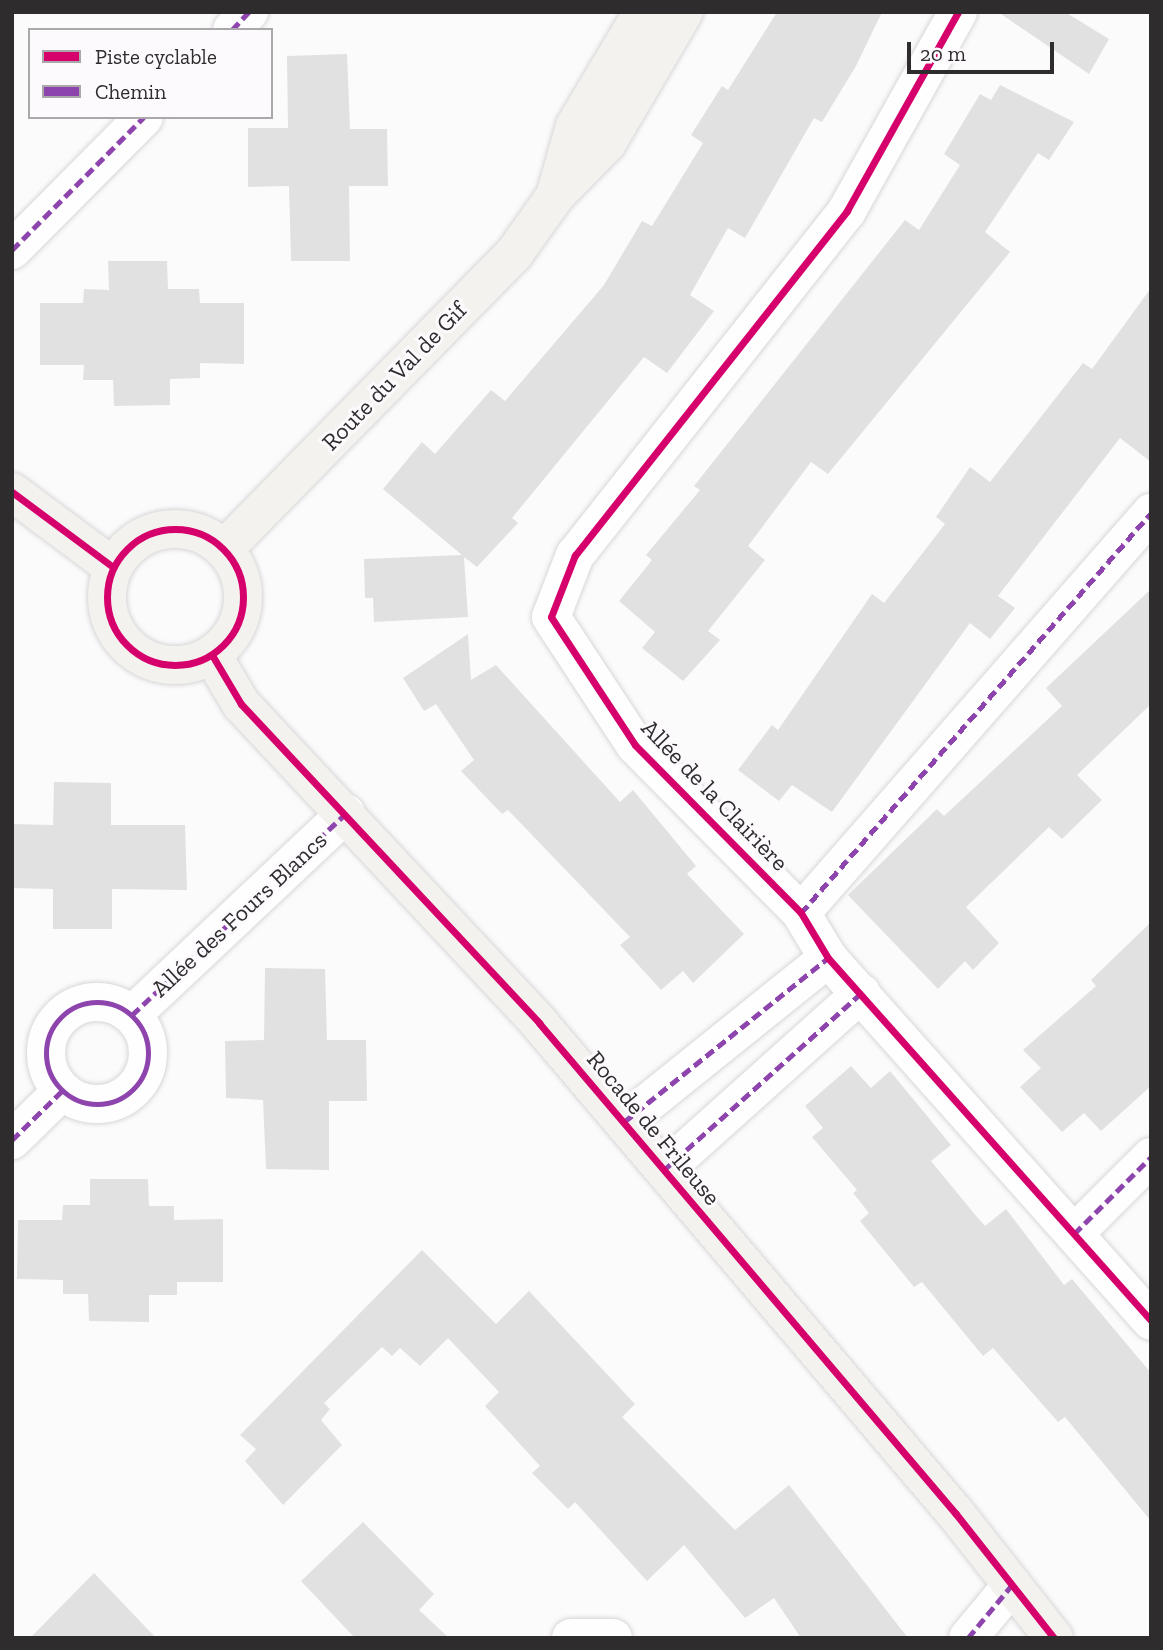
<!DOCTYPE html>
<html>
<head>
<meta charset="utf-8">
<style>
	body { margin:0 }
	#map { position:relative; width:1163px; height:1650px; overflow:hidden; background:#fcfbfc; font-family:"Zilla Slab",serif }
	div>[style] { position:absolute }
	.building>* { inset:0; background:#e2e1e1 }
	.roads { filter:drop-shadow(0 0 2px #d8d7d8) drop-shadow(0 0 2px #d8d7d8) }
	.street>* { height:38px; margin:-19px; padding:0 19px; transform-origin:19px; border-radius:19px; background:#fffeff }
	.street>.ring { margin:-19px; padding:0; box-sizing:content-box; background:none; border:38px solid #fffeff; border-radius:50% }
	.secondary>* { height:38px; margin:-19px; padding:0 19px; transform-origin:19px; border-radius:19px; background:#f3f2ef }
	.secondary>.ring { margin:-19px; padding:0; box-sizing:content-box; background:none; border:38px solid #f3f2ef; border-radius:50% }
	.quiet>* { height:5px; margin-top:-2.5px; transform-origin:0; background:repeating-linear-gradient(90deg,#8e44ad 0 10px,transparent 0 15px) }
	.quiet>.ring { margin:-2.5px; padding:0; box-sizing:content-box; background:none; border:5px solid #8e44ad; border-radius:50% }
	.cycleway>* { height:7px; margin:-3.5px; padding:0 3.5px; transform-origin:3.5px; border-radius:3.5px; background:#d6006c }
	.cycleway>.ring { margin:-3.5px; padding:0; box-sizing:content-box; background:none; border:7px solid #d6006c; border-radius:50% }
	span { translate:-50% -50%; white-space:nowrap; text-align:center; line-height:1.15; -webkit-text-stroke:6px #fdfafd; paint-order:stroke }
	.street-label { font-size:24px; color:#2e2c2d }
	.frame { position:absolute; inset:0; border:14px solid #2e2c2d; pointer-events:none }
	.legend { position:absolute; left:28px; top:28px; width:245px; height:91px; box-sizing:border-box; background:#fdfafd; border:2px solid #aaa8aa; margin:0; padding:9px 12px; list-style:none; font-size:21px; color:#2e2c2d }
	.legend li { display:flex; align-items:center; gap:14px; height:35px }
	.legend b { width:35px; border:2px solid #aaa8aa }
	.scale { position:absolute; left:907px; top:42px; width:147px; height:32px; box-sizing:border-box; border:4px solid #2e2c2d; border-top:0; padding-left:9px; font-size:21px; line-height:24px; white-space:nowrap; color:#2e2c2d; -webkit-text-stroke:5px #fdfafd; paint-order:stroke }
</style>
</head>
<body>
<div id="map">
	<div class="building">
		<i style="clip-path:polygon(777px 12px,882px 12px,856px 66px,822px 122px,814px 118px,745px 238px,728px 228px,690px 295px,714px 311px,667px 373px,644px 357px,512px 518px,518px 523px,477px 567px,464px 557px,468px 617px,374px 622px,373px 598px,365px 598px,364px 559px,462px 555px,383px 489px,422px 442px,435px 454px,491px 390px,505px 401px,604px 285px,642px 221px,652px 226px,703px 143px,691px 135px,722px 86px,728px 90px)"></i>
		<i style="clip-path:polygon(998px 12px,1065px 12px,1109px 39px,1089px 74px)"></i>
		<i style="clip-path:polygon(347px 54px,350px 129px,387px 129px,388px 186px,349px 186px,350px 261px,291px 261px,289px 186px,248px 187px,248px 128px,288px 128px,287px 56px)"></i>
		<i style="clip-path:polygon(1000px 85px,1074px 122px,1049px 160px,1038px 153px,985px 232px,1010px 252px,828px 474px,811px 462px,748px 546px,765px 560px,708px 631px,720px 640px,683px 681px,642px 648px,655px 632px,619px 601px,652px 560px,646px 555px,700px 490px,694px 486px,905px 220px,919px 230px,960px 165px,944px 154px,980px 94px,991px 100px)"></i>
		<i style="clip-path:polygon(108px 261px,167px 261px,168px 289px,199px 289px,200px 303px,244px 303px,244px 364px,200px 363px,200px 378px,170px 379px,170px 405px,114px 406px,113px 380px,83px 380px,84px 365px,40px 365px,40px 303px,83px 303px,84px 289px,109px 290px)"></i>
		<i style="clip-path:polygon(1151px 288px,1151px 462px,1120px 438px,998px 596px,1015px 608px,990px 639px,970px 623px,832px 812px,792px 785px,779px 801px,738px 770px,772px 725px,778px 730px,872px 594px,884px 603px,945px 524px,936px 517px,970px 467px,990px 482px,1083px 363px,1092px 369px)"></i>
		<i style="clip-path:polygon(1151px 589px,1151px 704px,1077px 775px,1102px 800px,1062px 839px,1049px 827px,966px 907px,999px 943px,973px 970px,965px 961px,938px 989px,848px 895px,937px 809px,944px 816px,1062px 706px,1046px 688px)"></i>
		<i style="clip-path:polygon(468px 634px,471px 680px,496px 665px,620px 802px,633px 790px,696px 866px,687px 874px,744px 934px,693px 983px,683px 971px,661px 990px,620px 945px,630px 937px,508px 810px,502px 814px,461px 771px,474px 760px,436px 704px,424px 711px,403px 678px)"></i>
		<i style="clip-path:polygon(54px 782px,111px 783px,111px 825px,185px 825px,187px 890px,112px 889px,112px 929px,53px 929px,53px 889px,12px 888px,12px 824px,53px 825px)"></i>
		<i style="clip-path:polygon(1151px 922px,1151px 1086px,1101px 1131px,1084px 1113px,1062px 1132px,1020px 1087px,1041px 1068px,1023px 1050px,1096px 986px,1091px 980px)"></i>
		<i style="clip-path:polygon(265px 968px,325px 969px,327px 1040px,366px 1040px,367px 1101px,329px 1101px,329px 1170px,266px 1169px,263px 1100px,226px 1098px,225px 1041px,264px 1040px)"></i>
		<i style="clip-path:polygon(851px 1066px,871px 1088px,890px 1071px,951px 1145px,931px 1161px,977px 1217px,985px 1226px,1006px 1209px,1064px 1285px,1072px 1279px,1151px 1373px,1151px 1521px,1065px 1417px,1058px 1422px,993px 1348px,983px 1356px,922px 1282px,914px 1287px,860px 1221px,869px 1213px,853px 1193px,857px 1190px,812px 1137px,823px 1128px,805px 1106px)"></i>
		<i style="clip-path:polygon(90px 1179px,148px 1179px,149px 1206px,174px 1206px,174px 1220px,223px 1219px,223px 1282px,177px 1282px,177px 1295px,149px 1295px,149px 1322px,89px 1321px,88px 1294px,63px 1294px,63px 1280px,17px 1279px,18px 1220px,62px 1220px,63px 1205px,90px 1205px)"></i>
		<i style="clip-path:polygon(422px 1250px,496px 1324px,529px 1291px,635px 1404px,622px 1417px,735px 1530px,789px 1485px,908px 1638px,801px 1638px,774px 1598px,745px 1618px,684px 1545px,647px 1581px,575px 1502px,568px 1509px,532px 1473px,540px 1466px,485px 1406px,499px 1392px,448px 1338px,420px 1366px,400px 1348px,392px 1356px,382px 1347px,324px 1403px,330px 1409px,321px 1420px,342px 1445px,283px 1505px,245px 1461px,256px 1449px,240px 1435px)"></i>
		<i style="clip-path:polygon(363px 1522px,434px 1594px,419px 1610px,449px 1638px,355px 1638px,301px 1581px)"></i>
		<i style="clip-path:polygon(94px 1573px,156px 1638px,30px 1638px)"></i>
	</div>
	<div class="roads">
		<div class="street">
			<i style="left:958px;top:12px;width:228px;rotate:119.2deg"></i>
			<i style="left:847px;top:211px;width:439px;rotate:128.3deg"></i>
			<i style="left:575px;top:555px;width:66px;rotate:111.2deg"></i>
			<i style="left:551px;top:617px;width:153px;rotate:56.7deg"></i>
			<i style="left:635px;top:745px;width:236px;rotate:45.3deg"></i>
			<i style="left:801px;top:913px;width:52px;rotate:59deg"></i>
			<i style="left:828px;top:958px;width:486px;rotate:48.3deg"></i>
			<i style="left:232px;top:30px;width:25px;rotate:-47deg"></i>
			<i style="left:12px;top:250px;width:187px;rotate:-45.2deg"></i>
			<i style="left:801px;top:913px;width:532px;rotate:-48.81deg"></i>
			<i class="ring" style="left:46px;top:1002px;width:64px;height:64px"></i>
			<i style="left:132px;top:1015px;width:294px;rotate:-43.3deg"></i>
			<i style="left:624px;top:1122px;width:262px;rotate:-38.8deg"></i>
			<i style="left:12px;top:1140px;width:70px;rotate:-44.4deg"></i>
			<i style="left:664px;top:1170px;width:265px;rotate:-41.9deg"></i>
			<i style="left:1074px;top:1234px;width:109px;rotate:-45deg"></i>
			<i style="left:571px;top:1638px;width:42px"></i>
			<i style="left:968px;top:1638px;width:69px;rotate:-50.3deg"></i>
		</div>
		<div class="secondary">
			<i style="left:556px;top:193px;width:70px;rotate:-74.2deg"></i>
			<i style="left:575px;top:126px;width:133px;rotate:-59.2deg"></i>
			<i style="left:12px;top:492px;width:126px;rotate:36.6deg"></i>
			<i class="ring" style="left:107px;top:529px;width:98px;height:98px"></i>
			<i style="left:224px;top:549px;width:414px;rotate:-45.5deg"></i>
			<i style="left:514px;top:254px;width:72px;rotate:-54.6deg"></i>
			<i style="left:556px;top:195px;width:73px;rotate:-45.6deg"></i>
			<i style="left:607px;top:143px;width:152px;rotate:-59.6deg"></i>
			<i style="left:212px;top:655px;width:57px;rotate:59.4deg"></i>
			<i style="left:241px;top:704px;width:437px;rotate:46.9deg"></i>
			<i style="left:539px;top:1023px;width:644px;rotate:49.66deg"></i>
			<i style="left:956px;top:1514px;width:158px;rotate:51.7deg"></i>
		</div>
	</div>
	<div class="quiet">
		<i style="left:232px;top:30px;width:25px;rotate:-47deg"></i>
		<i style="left:12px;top:250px;width:187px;rotate:-45.2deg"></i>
		<i style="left:801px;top:913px;width:532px;rotate:-48.81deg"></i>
		<i class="ring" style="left:46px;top:1002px;width:97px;height:97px"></i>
		<i style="left:132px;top:1015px;width:294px;rotate:-43.3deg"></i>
		<i style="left:624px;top:1122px;width:262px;rotate:-38.8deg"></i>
		<i style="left:12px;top:1140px;width:70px;rotate:-44.4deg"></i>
		<i style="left:664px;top:1170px;width:265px;rotate:-41.9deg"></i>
		<i style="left:1074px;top:1234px;width:109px;rotate:-45deg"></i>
		<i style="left:571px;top:1638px;width:42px"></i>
		<i style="left:968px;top:1638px;width:69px;rotate:-50.3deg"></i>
	</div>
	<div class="cycleway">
		<i style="left:958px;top:12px;width:228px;rotate:119.2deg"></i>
		<i style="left:847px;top:211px;width:439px;rotate:128.3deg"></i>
		<i style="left:575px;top:555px;width:66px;rotate:111.2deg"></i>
		<i style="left:551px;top:617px;width:153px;rotate:56.7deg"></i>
		<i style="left:635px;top:745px;width:236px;rotate:45.3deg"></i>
		<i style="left:801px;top:913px;width:52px;rotate:59deg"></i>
		<i style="left:828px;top:958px;width:486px;rotate:48.3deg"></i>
		<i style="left:12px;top:492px;width:126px;rotate:36.6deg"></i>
		<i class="ring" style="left:107px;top:529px;width:129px;height:129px"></i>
		<i style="left:212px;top:655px;width:57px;rotate:59.4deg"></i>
		<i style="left:241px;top:704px;width:437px;rotate:46.9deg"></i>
		<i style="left:539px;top:1023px;width:644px;rotate:49.66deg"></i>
		<i style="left:956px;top:1514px;width:158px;rotate:51.7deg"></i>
	</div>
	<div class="street-label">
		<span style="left:394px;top:376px;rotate:-46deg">Route du Val de Gif</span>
		<span style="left:715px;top:795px;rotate:46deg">Allée de la Clairière</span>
		<span style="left:239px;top:914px;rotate:-43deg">Allée des Fours Blancs</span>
		<span style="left:654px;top:1128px;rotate:50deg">Rocade de Frileuse</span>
	</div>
	<div class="frame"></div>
	<ul class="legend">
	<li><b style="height:9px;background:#d6006c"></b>Piste cyclable</li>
	<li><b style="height:9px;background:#8e44ad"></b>Chemin</li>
	</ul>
	<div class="scale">20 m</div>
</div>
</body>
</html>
